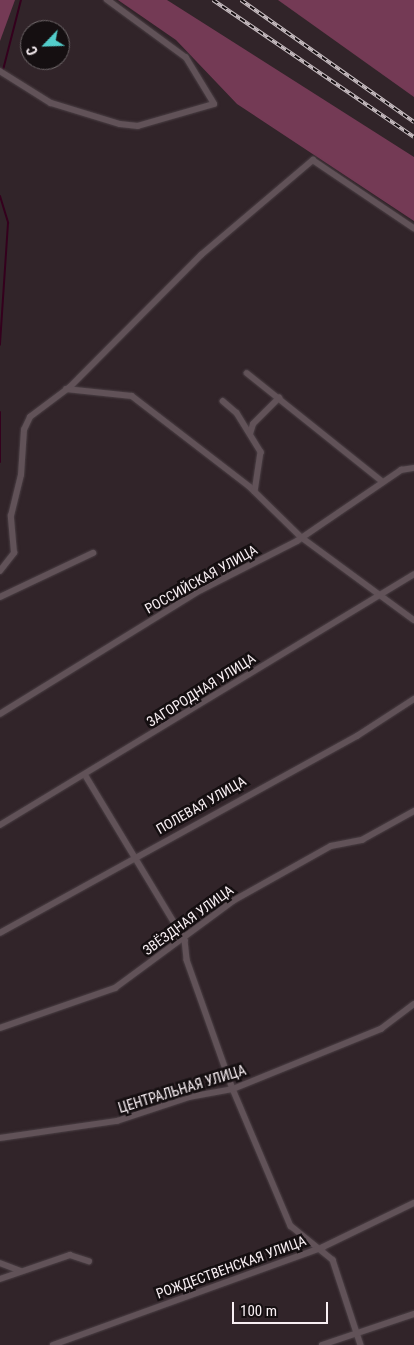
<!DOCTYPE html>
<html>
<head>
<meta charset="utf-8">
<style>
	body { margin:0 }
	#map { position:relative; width:414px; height:1345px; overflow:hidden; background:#312429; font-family:"Roboto Condensed",sans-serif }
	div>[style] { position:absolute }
	.green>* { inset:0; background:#743a55 }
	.stream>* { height:2px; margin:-1px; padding:0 1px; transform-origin:1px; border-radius:1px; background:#34001d }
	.roads { filter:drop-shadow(0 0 1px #4a3f44) drop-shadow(0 0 1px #4a3f44) }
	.street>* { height:5.5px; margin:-2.75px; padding:0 2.75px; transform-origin:2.75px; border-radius:2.75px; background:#615258 }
	.rail>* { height:4px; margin-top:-2px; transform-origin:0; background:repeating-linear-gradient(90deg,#150f11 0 5.5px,#c7bdc1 0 11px); box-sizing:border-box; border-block:1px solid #c7bdc1 }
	span { translate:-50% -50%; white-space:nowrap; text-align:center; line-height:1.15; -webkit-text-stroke:5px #150f11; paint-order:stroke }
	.street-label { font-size:14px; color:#f8eff3 }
	.north { position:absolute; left:20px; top:20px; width:50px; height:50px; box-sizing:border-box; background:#150f11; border:1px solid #70696b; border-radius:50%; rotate:246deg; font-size:14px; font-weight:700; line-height:20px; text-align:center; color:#f8eff3 }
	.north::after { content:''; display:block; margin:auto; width:18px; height:22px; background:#53cdcb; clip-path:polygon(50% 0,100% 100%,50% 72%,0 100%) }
	.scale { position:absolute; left:232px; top:1302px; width:96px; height:22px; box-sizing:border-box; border:2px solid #f8eff3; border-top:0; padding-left:6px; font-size:15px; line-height:18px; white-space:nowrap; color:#f8eff3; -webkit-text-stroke:4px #150f11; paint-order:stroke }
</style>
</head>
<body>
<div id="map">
	<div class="green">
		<i style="clip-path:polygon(0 0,15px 0,0 41px)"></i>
		<i style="clip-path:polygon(118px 0,167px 0,414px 157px,414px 221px,237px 104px,176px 40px)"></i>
		<i style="clip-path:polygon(278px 0,414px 0,414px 97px)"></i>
	</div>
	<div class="stream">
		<i style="left:3px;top:70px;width:72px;rotate:-75.6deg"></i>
		<i style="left:0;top:196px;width:28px;rotate:73deg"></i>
		<i style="left:8px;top:223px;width:122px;rotate:93.8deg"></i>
		<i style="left:0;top:412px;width:50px;rotate:90deg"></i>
	</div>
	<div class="roads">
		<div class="street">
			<i style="left:0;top:71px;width:60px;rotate:32.1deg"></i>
			<i style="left:51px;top:103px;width:72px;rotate:16.9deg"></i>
			<i style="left:120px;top:124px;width:18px;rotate:6deg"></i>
			<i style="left:138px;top:126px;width:79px;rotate:-16.1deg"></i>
			<i style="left:214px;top:104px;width:54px;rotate:-121.3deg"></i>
			<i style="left:186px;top:58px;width:98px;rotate:-143.7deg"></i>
			<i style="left:247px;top:373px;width:174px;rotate:38.7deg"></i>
			<i style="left:66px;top:389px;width:66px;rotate:6.1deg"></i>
			<i style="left:132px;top:396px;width:149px;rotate:37.6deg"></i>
			<i style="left:250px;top:487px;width:71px;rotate:44.4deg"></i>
			<i style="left:301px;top:537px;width:140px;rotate:36.3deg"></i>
			<i style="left:223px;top:401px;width:18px;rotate:41deg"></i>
			<i style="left:237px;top:413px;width:46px;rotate:58.4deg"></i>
			<i style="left:261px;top:452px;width:40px;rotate:98.5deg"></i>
			<i style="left:250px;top:434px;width:10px;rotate:-73deg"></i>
			<i style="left:253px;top:424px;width:37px;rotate:-45deg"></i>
			<i style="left:0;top:571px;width:23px;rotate:-52deg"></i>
			<i style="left:14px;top:553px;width:37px;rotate:-95deg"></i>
			<i style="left:11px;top:516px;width:42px;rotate:-76.3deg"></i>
			<i style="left:21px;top:475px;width:45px;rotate:-86.2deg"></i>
			<i style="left:24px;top:430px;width:14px;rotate:-65deg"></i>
			<i style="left:30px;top:417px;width:50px;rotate:-36.9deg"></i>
			<i style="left:70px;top:387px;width:186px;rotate:-45.2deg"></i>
			<i style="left:201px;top:255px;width:147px;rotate:-40.3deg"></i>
			<i style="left:313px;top:160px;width:122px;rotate:34deg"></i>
			<i style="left:0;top:597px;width:103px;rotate:-25.3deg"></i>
			<i style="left:0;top:714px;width:236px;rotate:-31.7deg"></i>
			<i style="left:201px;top:590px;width:108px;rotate:-27deg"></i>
			<i style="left:297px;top:541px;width:126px;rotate:-34.3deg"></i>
			<i style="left:401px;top:470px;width:13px;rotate:-9deg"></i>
			<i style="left:86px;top:776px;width:192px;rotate:58.9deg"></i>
			<i style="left:185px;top:940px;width:20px;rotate:84deg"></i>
			<i style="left:187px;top:960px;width:137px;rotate:70.4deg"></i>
			<i style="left:233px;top:1089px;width:149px;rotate:67.1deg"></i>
			<i style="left:291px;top:1226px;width:54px;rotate:39deg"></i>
			<i style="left:333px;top:1260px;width:89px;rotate:71.8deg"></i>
			<i style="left:0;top:825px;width:484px;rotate:-31.2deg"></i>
			<i style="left:0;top:933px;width:408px;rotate:-28.9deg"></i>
			<i style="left:357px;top:736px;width:68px;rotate:-33deg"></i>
			<i style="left:0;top:1028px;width:122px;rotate:-19.2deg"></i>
			<i style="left:115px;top:988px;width:147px;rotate:-36.4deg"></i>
			<i style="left:233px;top:901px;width:112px;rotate:-29.3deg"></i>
			<i style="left:331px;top:846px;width:32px;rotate:-11deg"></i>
			<i style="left:362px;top:840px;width:60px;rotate:-29.1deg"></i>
			<i style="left:0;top:1138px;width:118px;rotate:-8.3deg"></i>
			<i style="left:117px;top:1121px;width:76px;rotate:-18.4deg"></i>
			<i style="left:189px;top:1097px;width:45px;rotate:-10.3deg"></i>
			<i style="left:233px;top:1089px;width:160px;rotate:-22.1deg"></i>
			<i style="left:381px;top:1029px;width:41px;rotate:-37.1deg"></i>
			<i style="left:0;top:1263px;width:22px;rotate:21deg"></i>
			<i style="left:0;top:1279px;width:74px;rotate:-18.9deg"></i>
			<i style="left:70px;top:1255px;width:20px;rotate:18deg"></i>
			<i style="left:53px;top:1345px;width:287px;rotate:-19.9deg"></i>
			<i style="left:323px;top:1247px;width:101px;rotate:-25.8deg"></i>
			<i style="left:322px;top:1345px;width:97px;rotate:-18.6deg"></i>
		</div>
	</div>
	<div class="rail">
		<i style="left:213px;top:0;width:243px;rotate:34.3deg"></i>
		<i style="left:241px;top:0;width:212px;rotate:35.2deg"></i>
	</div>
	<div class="street-label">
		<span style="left:201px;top:579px;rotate:-29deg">РОССИЙСКАЯ УЛИЦА</span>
		<span style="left:201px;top:690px;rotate:-32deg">ЗАГОРОДНАЯ УЛИЦА</span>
		<span style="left:201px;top:805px;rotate:-30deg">ПОЛЕВАЯ УЛИЦА</span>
		<span style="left:188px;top:920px;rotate:-36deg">ЗВЁЗДНАЯ УЛИЦА</span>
		<span style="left:182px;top:1089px;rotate:-17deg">ЦЕНТРАЛЬНАЯ УЛИЦА</span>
		<span style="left:231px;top:1267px;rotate:-20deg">РОЖДЕСТВЕНСКАЯ УЛИЦА</span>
	</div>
	<div class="north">С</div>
	<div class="scale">100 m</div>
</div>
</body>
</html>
